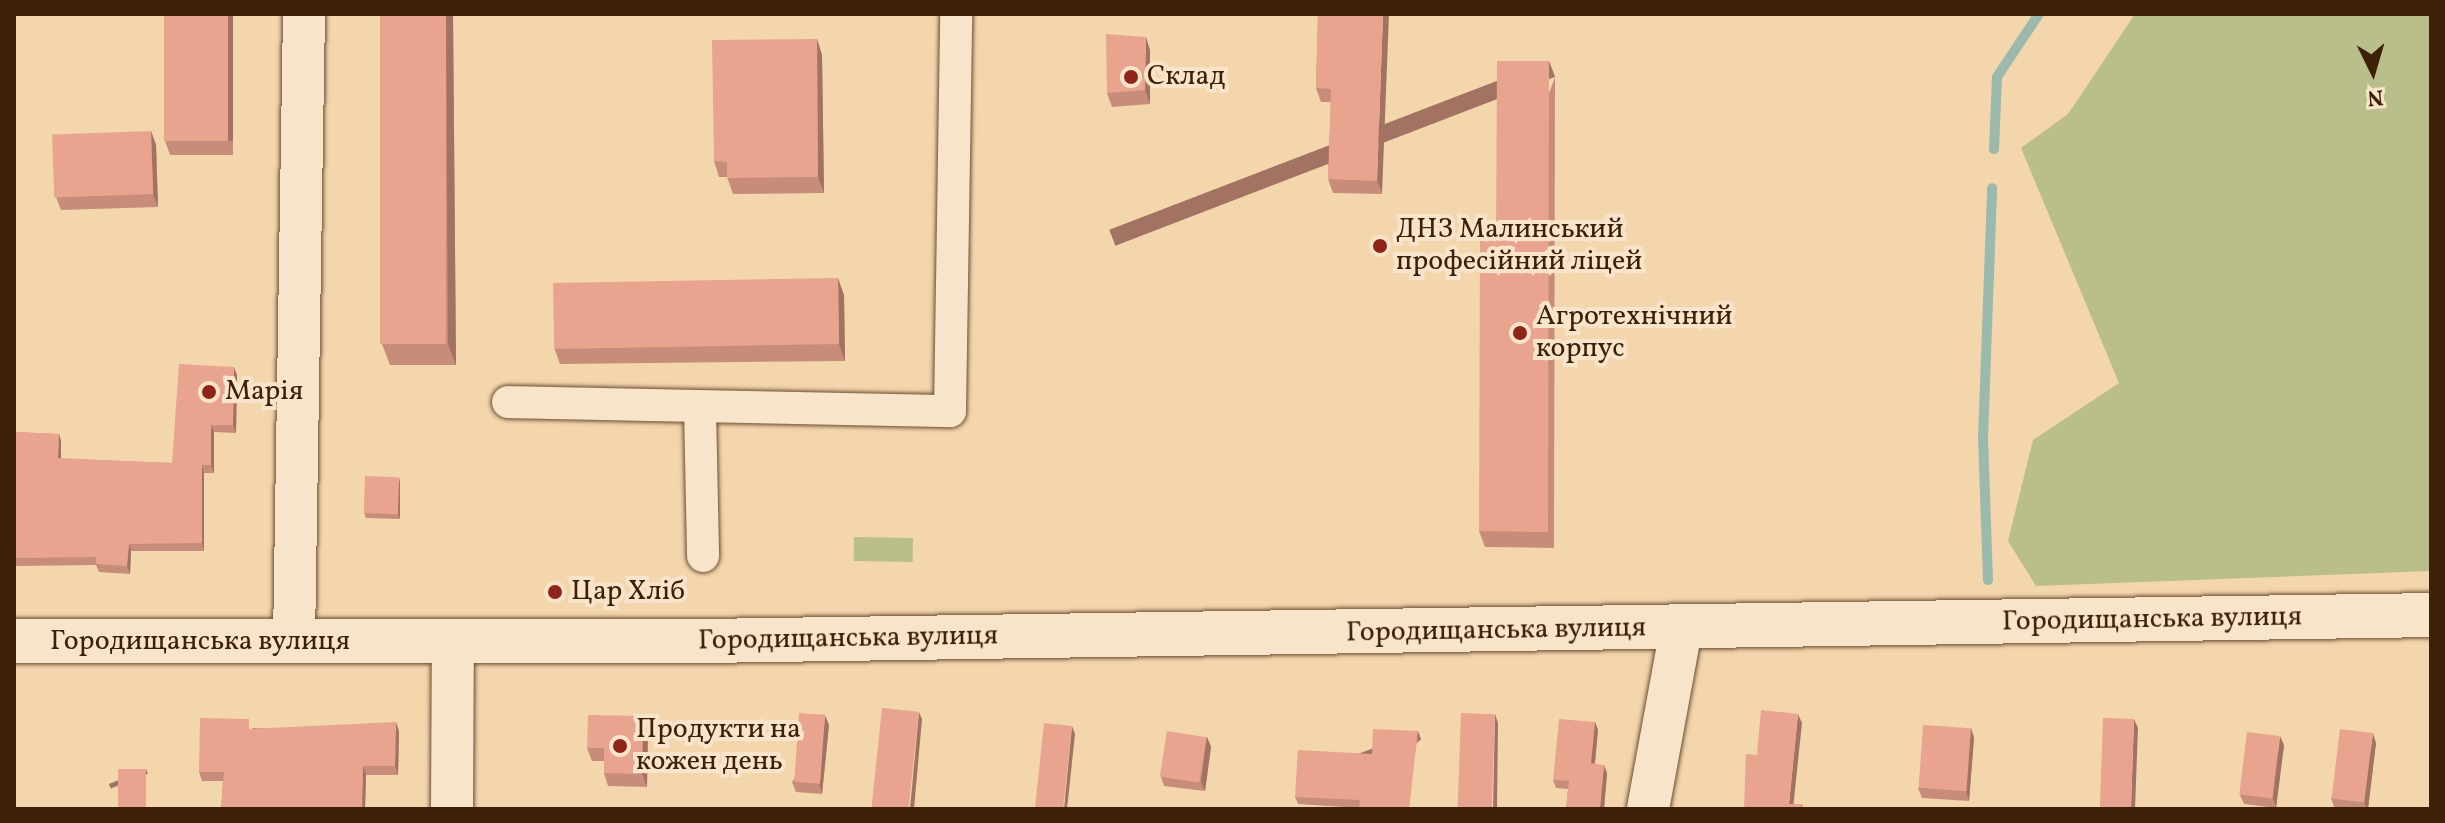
<!DOCTYPE html>
<html>
<head>
<meta charset="utf-8">
<style>
	body { margin:0 }
	#map { position:relative; width:2445px; height:823px; overflow:hidden; background:#f4d6ad; font-family:Vollkorn,serif }
	div>[style] { position:absolute }
	.green>* { inset:0; background:#babe8a; transform-origin:0 0 }
	.stream>* { height:10px; margin:-5px; padding:0 5px; transform-origin:5px; border-radius:5px; background:#9cb9ad }
	.roads { filter:drop-shadow(0 0 2px #6b4e31) drop-shadow(0 0 2px #6b4e31) }
	.pedestrian>* { height:32px; margin:-16px; padding:0 16px; transform-origin:16px; border-radius:16px; background:#f8e4ca }
	.minor>* { height:42px; margin:-21px; padding:0 21px; transform-origin:21px; border-radius:21px; background:#f8e4ca }
	.tertiary>* { height:44px; margin:-22px; padding:0 22px; transform-origin:22px; border-radius:22px; background:#f8e4ca }
	.wall>* { inset:0; background:#c88d7a }
	.shaded-wall>* { inset:0; background:#a27363; transform-origin:0 0 }
	.building>* { inset:0; background:#e8a48e; transform-origin:0 0 }
	.dots>* { width:22px; height:22px; translate:-50% -50%; box-sizing:border-box; border:4px solid #f8e4ca; border-radius:50% }
	span { translate:-50% -50%; white-space:nowrap; text-align:center; line-height:1.15; -webkit-text-stroke:8px #f8e4ca; paint-order:stroke }
	.poi-label { font-size:28px; color:#3d2008 }
	.left { translate:0 -50%; text-align:left }
	.street-label { font-size:28px; color:#3d2008 }
	.frame { position:absolute; inset:0; border:16px solid #3d2008; pointer-events:none }
	.north { position:absolute; left:2333px; top:32px; width:80px; height:80px; -webkit-text-stroke:6px #f8e4ca; paint-order:stroke; rotate:175deg; font-size:22px; font-weight:700; line-height:32px; text-align:center; color:#3d2008 }
	.north::after { content:''; display:block; margin:auto; width:28px; height:36px; background:#3d2008; clip-path:polygon(50% 0,100% 100%,50% 72%,0 100%) }
</style>
</head>
<body>
<div id="map">
	<div class="green">
		<i style="clip-path:polygon(2135px 14px,2431px 14px,2431px 571px,2036px 586px,2008px 541px,2033px 440px,2119px 383px,2021px 148px,2068px 114px)"></i>
		<i style="left:854px;top:537px;width:59px;height:24px;rotate:1deg"></i>
	</div>
	<div class="stream">
		<i style="left:1994px;top:149px;width:72px;rotate:-87.6deg"></i>
		<i style="left:1997px;top:77px;width:76px;rotate:-56.3deg"></i>
		<i style="left:1988px;top:580px;width:142px;rotate:-92deg"></i>
		<i style="left:1983px;top:438px;width:250px;rotate:-87.9deg"></i>
	</div>
	<div class="roads">
		<div class="pedestrian">
			<i style="left:508px;top:402px;width:442px;rotate:1.2deg"></i>
			<i style="left:950px;top:411px;width:397px;rotate:-89.1deg"></i>
			<i style="left:700px;top:409px;width:147px;rotate:88.8deg"></i>
		</div>
		<div class="minor">
			<i style="left:294px;top:642px;width:628px;rotate:-89.09deg"></i>
			<i style="left:452px;top:809px;width:167px;rotate:-89.7deg"></i>
			<i style="left:1648px;top:809px;width:183px;rotate:-79.6deg"></i>
		</div>
		<div class="tertiary">
			<i style="left:14px;top:641px;width:690px"></i>
			<i style="left:704px;top:641px;width:1727px;rotate:-0.86deg"></i>
		</div>
	</div>
	<div class="wall">
		<i style="clip-path:polygon(164px 14px,233px 14px,233px 155px,170px 155px,165px 141px)"></i>
		<i style="clip-path:polygon(380px 14px,453px 14px,456px 365px,390px 365px,382px 344px)"></i>
		<i style="clip-path:polygon(1318px 14px,1382px 194px,1333px 193px,1328px 179px,1331px 102px,1321px 102px,1316px 88px)"></i>
		<i style="clip-path:polygon(817px 39px,822px 55px,824px 193px,733px 194px,727px 177px,719px 177px,714px 161px)"></i>
		<i style="clip-path:polygon(1150px 50px,1150px 104px,1112px 107px,1107px 93px)"></i>
		<i style="clip-path:polygon(1555px 77px,1554px 548px,1485px 547px,1479px 531px,1496px 238px)"></i>
		<i style="clip-path:polygon(151px 131px,156px 145px,158px 207px,61px 210px,56px 197px)"></i>
		<i style="clip-path:polygon(844px 295px,845px 361px,560px 364px,554px 347px)"></i>
		<i style="clip-path:polygon(237px 375px,236px 433px,214px 432px,214px 473px,204px 473px,204px 551px,131px 551px,130px 574px,99px 572px,96px 565px,16px 566px,14px 559px,14px 432px,59px 434px,61px 441px,61px 459px,172px 463px)"></i>
		<i style="clip-path:polygon(400px 482px,400px 519px,366px 518px,364px 513px)"></i>
		<i style="clip-path:polygon(1595px 722px,1598px 730px,1595px 764px,1607px 773px,1604px 809px,1566px 809px,1568px 789px,1556px 788px,1553px 780px)"></i>
		<i style="clip-path:polygon(829px 725px,822px 794px,796px 792px,792px 782px)"></i>
		<i style="clip-path:polygon(253px 728px,399px 731px,398px 775px,366px 775px,365px 809px,221px 809px,223px 781px,202px 781px,199px 772px)"></i>
		<i style="clip-path:polygon(1971px 728px,1974px 738px,1969px 801px,1922px 798px,1918px 788px)"></i>
		<i style="clip-path:polygon(648px 730px,647px 787px,608px 786px,604px 773px,604px 761px,592px 761px,587px 748px)"></i>
		<i style="clip-path:polygon(1207px 737px,1211px 747px,1205px 791px,1164px 786px,1161px 777px)"></i>
		<i style="clip-path:polygon(1421px 739px,1359px 808px,1298px 804px,1295px 797px,1372px 754px)"></i>
		<i style="clip-path:polygon(2376px 743px,2368px 809px,2334px 807px,2331px 798px)"></i>
		<i style="clip-path:polygon(2284px 745px,2276px 808px,2244px 804px,2240px 795px)"></i>
	</div>
	<div class="shaded-wall">
		<i style="left:228px;top:14px;width:5px;height:127px"></i>
		<i style="clip-path:polygon(446px 14px,453px 14px,456px 365px,448px 344px)"></i>
		<i style="clip-path:polygon(1383px 14px,1389px 14px,1382px 194px,1377px 181px)"></i>
		<i style="clip-path:polygon(1146px 37px,1150px 50px,1150px 104px,1145px 90px)"></i>
		<i style="clip-path:polygon(817px 39px,822px 55px,824px 193px,818px 177px)"></i>
		<i style="left:1549px;top:61px;width:17px;height:471px;rotate:69deg"></i>
		<i style="clip-path:polygon(151px 131px,156px 145px,158px 207px,153px 194px)"></i>
		<i style="clip-path:polygon(838px 278px,844px 295px,845px 361px,839px 344px)"></i>
		<i style="clip-path:polygon(234px 367px,237px 375px,236px 433px,233px 425px)"></i>
		<i style="clip-path:polygon(211px 425px,214px 432px,214px 473px,211px 465px)"></i>
		<i style="clip-path:polygon(59px 434px,61px 441px,61px 466px,58px 458px)"></i>
		<i style="clip-path:polygon(202px 465px,204px 473px,204px 551px,202px 543px)"></i>
		<i style="clip-path:polygon(399px 477px,400px 482px,400px 519px,398px 514px)"></i>
		<i style="clip-path:polygon(129px 544px,131px 551px,130px 574px,127px 566px)"></i>
		<i style="clip-path:polygon(919px 712px,922px 719px,914px 809px,910px 809px)"></i>
		<i style="clip-path:polygon(1495px 714px,1498px 723px,1497px 809px,1493px 809px)"></i>
		<i style="clip-path:polygon(1798px 714px,1802px 723px,1793px 809px,1789px 804px)"></i>
		<i style="clip-path:polygon(825px 715px,829px 725px,822px 794px,819px 784px)"></i>
		<i style="clip-path:polygon(643px 716px,648px 730px,647px 787px,642px 774px)"></i>
		<i style="clip-path:polygon(2134px 719px,2138px 728px,2135px 809px,2131px 809px)"></i>
		<i style="clip-path:polygon(396px 722px,399px 731px,398px 775px,395px 766px)"></i>
		<i style="clip-path:polygon(1595px 722px,1598px 730px,1594px 771px,1591px 763px)"></i>
		<i style="clip-path:polygon(1072px 726px,1075px 734px,1067px 809px,1064px 809px)"></i>
		<i style="clip-path:polygon(1971px 728px,1974px 738px,1969px 801px,1966px 792px)"></i>
		<i style="left:1418px;top:731px;width:9px;height:79px;rotate:69deg"></i>
		<i style="clip-path:polygon(2373px 733px,2376px 743px,2368px 809px,2367px 809px,2364px 802px)"></i>
		<i style="clip-path:polygon(2280px 736px,2284px 745px,2276px 808px,2273px 798px)"></i>
		<i style="clip-path:polygon(1207px 737px,1211px 747px,1205px 791px,1201px 782px)"></i>
		<i style="clip-path:polygon(1604px 765px,1607px 773px,1604px 809px,1600px 809px)"></i>
		<i style="clip-path:polygon(363px 766px,366px 775px,365px 809px,362px 809px)"></i>
		<i style="left:146px;top:769px;width:5px;height:40px;rotate:68deg"></i>
	</div>
	<div class="building">
		<i style="left:164px;top:14px;width:64px;height:127px"></i>
		<i style="left:380px;top:14px;width:66px;height:330px"></i>
		<i style="clip-path:polygon(1318px 14px,1383px 14px,1377px 181px,1328px 179px,1331px 89px,1316px 88px)"></i>
		<i style="clip-path:polygon(1106px 34px,1146px 37px,1145px 90px,1107px 93px)"></i>
		<i style="clip-path:polygon(817px 39px,818px 177px,727px 178px,727px 162px,714px 161px,712px 40px)"></i>
		<i style="clip-path:polygon(1497px 61px,1549px 61px,1548px 532px,1479px 531px,1480px 238px,1496px 238px)"></i>
		<i style="left:151px;top:131px;width:63px;height:99px;rotate:88deg"></i>
		<i style="left:838px;top:278px;width:66px;height:285px;rotate:89deg"></i>
		<i style="clip-path:polygon(179px 364px,234px 367px,233px 425px,211px 425px,211px 465px,202px 465px,202px 543px,129px 544px,127px 566px,96px 564px,96px 557px,14px 558px,14px 432px,59px 434px,58px 458px,172px 463px)"></i>
		<i style="left:365px;top:476px;width:34px;height:37px;rotate:2deg"></i>
		<i style="left:882px;top:708px;width:37px;height:101px;rotate:6deg"></i>
		<i style="clip-path:polygon(1761px 710px,1798px 714px,1789px 804px,1803px 804px,1803px 809px,1744px 809px,1746px 754px,1757px 755px)"></i>
		<i style="left:799px;top:713px;width:26px;height:69px;rotate:4deg"></i>
		<i style="left:1461px;top:713px;width:34px;height:96px;rotate:2deg"></i>
		<i style="clip-path:polygon(588px 715px,643px 716px,642px 774px,604px 773px,604px 748px,587px 748px)"></i>
		<i style="clip-path:polygon(200px 718px,249px 719px,249px 729px,396px 722px,395px 766px,363px 766px,362px 809px,221px 809px,224px 772px,199px 772px)"></i>
		<i style="left:2103px;top:718px;width:31px;height:91px;rotate:2deg"></i>
		<i style="clip-path:polygon(1559px 719px,1595px 722px,1591px 763px,1604px 765px,1600px 809px,1566px 809px,1569px 781px,1553px 780px)"></i>
		<i style="left:1044px;top:723px;width:28px;height:86px;rotate:6deg"></i>
		<i style="left:1923px;top:725px;width:48px;height:63px;rotate:4deg"></i>
		<i style="clip-path:polygon(1373px 729px,1418px 731px,1409px 809px,1359px 809px,1360px 800px,1295px 797px,1298px 750px,1372px 754px)"></i>
		<i style="left:2340px;top:729px;width:33px;height:70px;rotate:7deg"></i>
		<i style="left:1167px;top:731px;width:40px;height:46px;rotate:9deg"></i>
		<i style="left:2247px;top:732px;width:33px;height:63px;rotate:7deg"></i>
		<i style="left:118px;top:769px;width:28px;height:40px"></i>
	</div>
	<div class="dots">
		<i style="left:1131px;top:77px;background:#8f2418"></i>
		<i style="left:1380px;top:246px;background:#8f2418"></i>
		<i style="left:1520px;top:333px;background:#8f2418"></i>
		<i style="left:209px;top:392px;background:#8f2418"></i>
		<i style="left:555px;top:592px;background:#8f2418"></i>
		<i style="left:620px;top:746px;background:#8f2418"></i>
	</div>
	<div class="poi-label">
		<span class="left" style="left:1147px;top:77px">Склад</span>
		<span class="left" style="left:1396px;top:246px">ДНЗ Малинський<br>професійний ліцей</span>
		<span class="left" style="left:1536px;top:333px">Агротехнічний<br>корпус</span>
		<span class="left" style="left:225px;top:392px">Марія</span>
		<span class="left" style="left:571px;top:592px">Цар Хліб</span>
		<span class="left" style="left:636px;top:746px">Продукти на<br>кожен день</span>
	</div>
	<div class="street-label">
		<span style="left:2152px;top:620px;rotate:-1deg">Городищанська вулиця</span>
		<span style="left:1496px;top:631px;rotate:-1deg">Городищанська вулиця</span>
		<span style="left:848px;top:639px;rotate:-1deg">Городищанська вулиця</span>
		<span style="left:200px;top:642px">Городищанська вулиця</span>
	</div>
	<div class="frame"></div>
	<div class="north">N</div>
</div>
</body>
</html>
